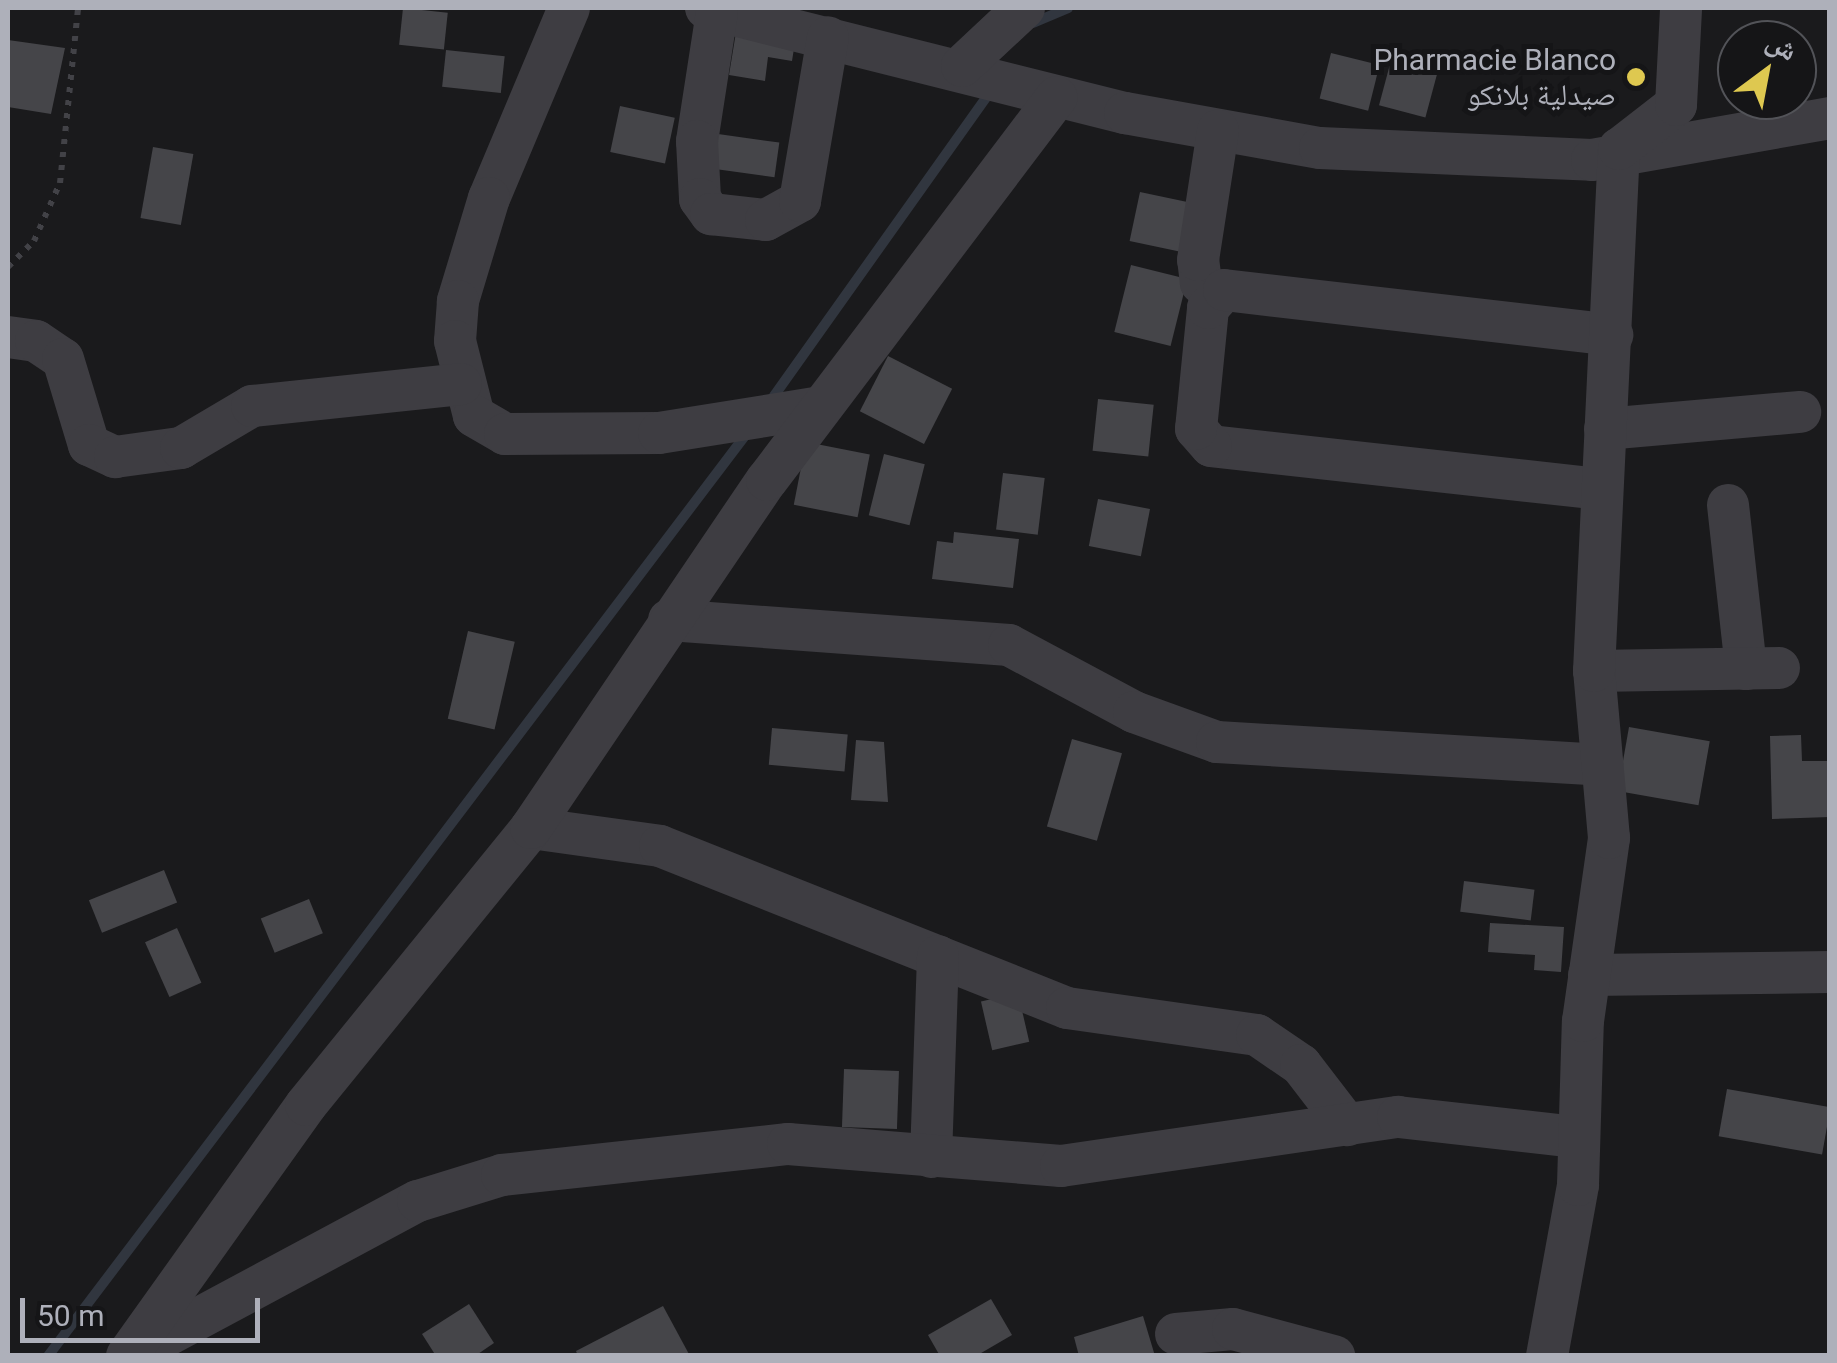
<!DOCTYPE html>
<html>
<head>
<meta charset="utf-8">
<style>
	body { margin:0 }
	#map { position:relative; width:1837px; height:1363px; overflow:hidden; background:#1a1a1c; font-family:Roboto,"Noto Naskh Arabic",sans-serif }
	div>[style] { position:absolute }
	.stream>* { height:10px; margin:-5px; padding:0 5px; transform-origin:5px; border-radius:5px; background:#31363f }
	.building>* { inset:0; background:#454549; transform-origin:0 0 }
	.path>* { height:6px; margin-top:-3px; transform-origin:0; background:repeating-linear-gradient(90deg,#424247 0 5px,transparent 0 13px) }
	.minor>* { height:42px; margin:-21px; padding:0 21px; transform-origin:21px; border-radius:21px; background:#3e3d42 }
	.dots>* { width:28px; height:28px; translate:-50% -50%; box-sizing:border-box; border:5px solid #151517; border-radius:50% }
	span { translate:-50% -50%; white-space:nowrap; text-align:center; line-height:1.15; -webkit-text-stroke:10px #151517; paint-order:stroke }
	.poi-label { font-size:30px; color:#aeb0ba }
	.right { translate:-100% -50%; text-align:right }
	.frame { position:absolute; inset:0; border:10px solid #aeb0ba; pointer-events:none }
	.north { position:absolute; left:1717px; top:20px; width:100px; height:100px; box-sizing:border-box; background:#151517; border:2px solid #525358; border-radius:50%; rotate:32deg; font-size:28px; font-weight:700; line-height:40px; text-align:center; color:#aeb0ba }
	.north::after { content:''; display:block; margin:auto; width:35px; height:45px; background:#dec850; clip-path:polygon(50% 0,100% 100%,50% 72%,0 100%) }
	.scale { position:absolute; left:20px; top:1298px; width:240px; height:45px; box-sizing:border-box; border:5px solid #aeb0ba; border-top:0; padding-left:12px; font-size:30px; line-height:35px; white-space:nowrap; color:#aeb0ba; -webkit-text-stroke:8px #151517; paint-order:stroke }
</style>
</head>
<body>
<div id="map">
	<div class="stream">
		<i style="left:1033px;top:23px;width:38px;rotate:-23deg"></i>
		<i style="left:769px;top:403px;width:383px;rotate:-54.6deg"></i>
		<i style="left:48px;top:1356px;width:1158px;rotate:-52.86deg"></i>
	</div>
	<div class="building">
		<i style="left:403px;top:8px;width:45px;height:37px;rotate:6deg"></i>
		<i style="clip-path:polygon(737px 26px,796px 36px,792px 61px,768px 57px,765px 81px,729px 75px)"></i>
		<i style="clip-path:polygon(8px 40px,65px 48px,51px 114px,8px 107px)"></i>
		<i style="left:446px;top:50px;width:59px;height:37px;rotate:6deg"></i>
		<i style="left:1331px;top:53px;width:50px;height:47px;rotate:14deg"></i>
		<i style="left:1393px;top:53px;width:48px;height:54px;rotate:15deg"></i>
		<i style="left:620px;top:106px;width:56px;height:47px;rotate:12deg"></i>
		<i style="left:711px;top:133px;width:69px;height:35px;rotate:8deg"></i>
		<i style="left:153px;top:147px;width:41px;height:72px;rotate:10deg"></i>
		<i style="left:1140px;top:192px;width:52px;height:50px;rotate:12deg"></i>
		<i style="left:1131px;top:265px;width:58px;height:69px;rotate:14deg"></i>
		<i style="left:888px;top:356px;width:72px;height:62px;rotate:27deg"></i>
		<i style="left:1098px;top:399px;width:56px;height:52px;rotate:6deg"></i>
		<i style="left:806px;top:442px;width:65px;height:64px;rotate:11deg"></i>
		<i style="left:884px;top:454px;width:42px;height:63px;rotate:14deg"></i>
		<i style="left:1003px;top:473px;width:42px;height:57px;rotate:7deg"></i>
		<i style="left:1098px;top:499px;width:53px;height:48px;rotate:11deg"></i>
		<i style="clip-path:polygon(954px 532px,1019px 539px,1013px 588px,932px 579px,937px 541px,953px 543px)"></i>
		<i style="left:468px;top:631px;width:48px;height:90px;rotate:13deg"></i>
		<i style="left:1629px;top:727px;width:82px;height:65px;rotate:10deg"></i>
		<i style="left:772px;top:728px;width:76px;height:37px;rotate:5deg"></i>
		<i style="clip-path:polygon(1801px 735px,1802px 761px,1830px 761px,1830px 817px,1772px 819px,1770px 736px)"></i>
		<i style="left:1072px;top:739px;width:52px;height:91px;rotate:16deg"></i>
		<i style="clip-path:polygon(856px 740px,884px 742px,888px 802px,851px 800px)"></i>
		<i style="left:164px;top:870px;width:35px;height:81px;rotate:68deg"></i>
		<i style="left:1464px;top:881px;width:71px;height:31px;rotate:7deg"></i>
		<i style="left:309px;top:899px;width:37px;height:52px;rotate:68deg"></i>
		<i style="clip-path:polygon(1490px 923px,1564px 927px,1561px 972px,1534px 970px,1535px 955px,1488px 952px)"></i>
		<i style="left:177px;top:928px;width:60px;height:35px;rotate:66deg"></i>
		<i style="left:1018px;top:993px;width:50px;height:38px;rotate:77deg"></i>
		<i style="left:844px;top:1069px;width:55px;height:58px;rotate:2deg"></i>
		<i style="left:1727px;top:1089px;width:105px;height:48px;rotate:10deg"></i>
		<i style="clip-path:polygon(991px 1299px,1012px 1335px,976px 1356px,940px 1356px,928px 1335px)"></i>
		<i style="clip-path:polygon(469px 1304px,494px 1343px,475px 1356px,436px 1356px,422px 1334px)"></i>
		<i style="clip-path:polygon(663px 1306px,690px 1356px,578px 1356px,576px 1351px)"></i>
		<i style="clip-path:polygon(1143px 1316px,1155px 1356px,1079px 1356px,1074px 1337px)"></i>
	</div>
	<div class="path">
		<i style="left:8px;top:267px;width:37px;rotate:-45deg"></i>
		<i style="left:34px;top:241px;width:64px;rotate:-65.9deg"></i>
		<i style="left:60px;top:183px;width:176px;rotate:-84.1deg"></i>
	</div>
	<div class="minor">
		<i style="left:569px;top:8px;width:206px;rotate:112.8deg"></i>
		<i style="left:489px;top:198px;width:108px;rotate:106.8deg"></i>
		<i style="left:458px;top:301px;width:40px;rotate:94.3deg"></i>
		<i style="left:455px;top:341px;width:77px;rotate:75.8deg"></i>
		<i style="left:474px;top:416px;width:36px;rotate:30deg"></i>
		<i style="left:505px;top:434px;width:154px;rotate:-0.4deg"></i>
		<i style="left:659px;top:433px;width:164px;rotate:-9.1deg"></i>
		<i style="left:706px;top:8px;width:432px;rotate:14.1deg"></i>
		<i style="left:1125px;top:113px;width:198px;rotate:10.2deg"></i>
		<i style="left:1320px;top:148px;width:272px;rotate:2.5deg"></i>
		<i style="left:1592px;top:160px;width:242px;rotate:-10deg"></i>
		<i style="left:717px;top:12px;width:131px;rotate:98.8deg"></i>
		<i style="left:697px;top:141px;width:58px;rotate:87deg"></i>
		<i style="left:700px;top:199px;width:19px;rotate:54deg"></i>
		<i style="left:711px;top:214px;width:55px;rotate:6.2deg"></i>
		<i style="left:766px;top:220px;width:39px;rotate:-29deg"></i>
		<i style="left:800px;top:201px;width:166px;rotate:-80.3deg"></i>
		<i style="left:962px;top:66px;width:85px;rotate:-43.1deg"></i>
		<i style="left:1216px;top:296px;width:20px;rotate:-139deg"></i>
		<i style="left:1201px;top:283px;width:23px;rotate:-97deg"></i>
		<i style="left:1198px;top:260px;width:131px;rotate:-81.2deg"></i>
		<i style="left:8px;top:337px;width:28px;rotate:8deg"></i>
		<i style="left:36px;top:341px;width:32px;rotate:34deg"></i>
		<i style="left:63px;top:359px;width:90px;rotate:73.2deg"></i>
		<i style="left:89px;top:445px;width:29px;rotate:25deg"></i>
		<i style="left:115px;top:457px;width:67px;rotate:-7.8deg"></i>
		<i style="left:181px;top:448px;width:82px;rotate:-30.6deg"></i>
		<i style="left:252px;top:406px;width:210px;rotate:-6deg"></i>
		<i style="left:1605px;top:429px;width:196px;rotate:-5deg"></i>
		<i style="left:1600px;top:489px;width:391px;rotate:-173.7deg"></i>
		<i style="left:1211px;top:446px;width:23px;rotate:-131deg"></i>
		<i style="left:1196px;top:429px;width:122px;rotate:-84.3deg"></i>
		<i style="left:1208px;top:308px;width:24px;rotate:-48deg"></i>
		<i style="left:1224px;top:290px;width:391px;rotate:6.6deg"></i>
		<i style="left:1728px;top:505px;width:165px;rotate:83.7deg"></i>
		<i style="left:669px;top:620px;width:341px;rotate:4.2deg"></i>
		<i style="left:1009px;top:645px;width:142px;rotate:28.2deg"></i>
		<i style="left:1134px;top:712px;width:88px;rotate:19.9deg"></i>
		<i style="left:1217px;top:742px;width:386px;rotate:3.4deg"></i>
		<i style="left:1594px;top:671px;width:185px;rotate:-0.9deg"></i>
		<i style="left:531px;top:828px;width:130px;rotate:7.9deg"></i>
		<i style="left:660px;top:846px;width:438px;rotate:21.7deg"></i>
		<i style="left:1067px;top:1008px;width:192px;rotate:8.1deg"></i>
		<i style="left:1257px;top:1035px;width:53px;rotate:34.3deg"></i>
		<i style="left:1301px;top:1065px;width:76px;rotate:52.5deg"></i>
		<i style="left:1589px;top:975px;width:241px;rotate:-0.7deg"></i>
		<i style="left:931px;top:1157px;width:201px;rotate:-88deg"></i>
		<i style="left:1176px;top:1334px;width:57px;rotate:-5deg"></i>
		<i style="left:1233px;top:1329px;width:105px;rotate:15deg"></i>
		<i style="left:134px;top:1353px;width:322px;rotate:-28.2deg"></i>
		<i style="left:418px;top:1201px;width:88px;rotate:-17.2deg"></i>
		<i style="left:502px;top:1175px;width:288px;rotate:-6.2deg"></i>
		<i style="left:788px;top:1144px;width:274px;rotate:4.6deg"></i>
		<i style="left:1061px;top:1166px;width:341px;rotate:-8.3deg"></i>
		<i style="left:1398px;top:1117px;width:180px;rotate:6.4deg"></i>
		<i style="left:127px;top:1356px;width:308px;rotate:-54.5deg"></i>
		<i style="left:306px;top:1105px;width:357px;rotate:-50.9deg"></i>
		<i style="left:531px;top:828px;width:420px;rotate:-55.9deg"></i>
		<i style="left:767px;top:480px;width:480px;rotate:-52.9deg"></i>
		<i style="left:1547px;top:1356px;width:174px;rotate:-79.7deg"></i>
		<i style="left:1578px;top:1185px;width:164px;rotate:-88.3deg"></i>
		<i style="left:1583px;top:1021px;width:185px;rotate:-81.9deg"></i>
		<i style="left:1609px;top:838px;width:168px;rotate:-95.1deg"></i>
		<i style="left:1594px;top:671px;width:523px;rotate:-87.26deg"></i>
		<i style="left:1619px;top:149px;width:72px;rotate:-37.7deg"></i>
		<i style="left:1676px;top:105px;width:97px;rotate:-87deg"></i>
	</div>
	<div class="dots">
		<i style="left:1636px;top:77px;background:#dec850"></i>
	</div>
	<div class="poi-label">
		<span class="right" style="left:1616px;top:77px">Pharmacie Blanco<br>صيدلية بلانكو</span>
	</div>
	<div class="frame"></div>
	<div class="north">ش</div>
	<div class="scale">50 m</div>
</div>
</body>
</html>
